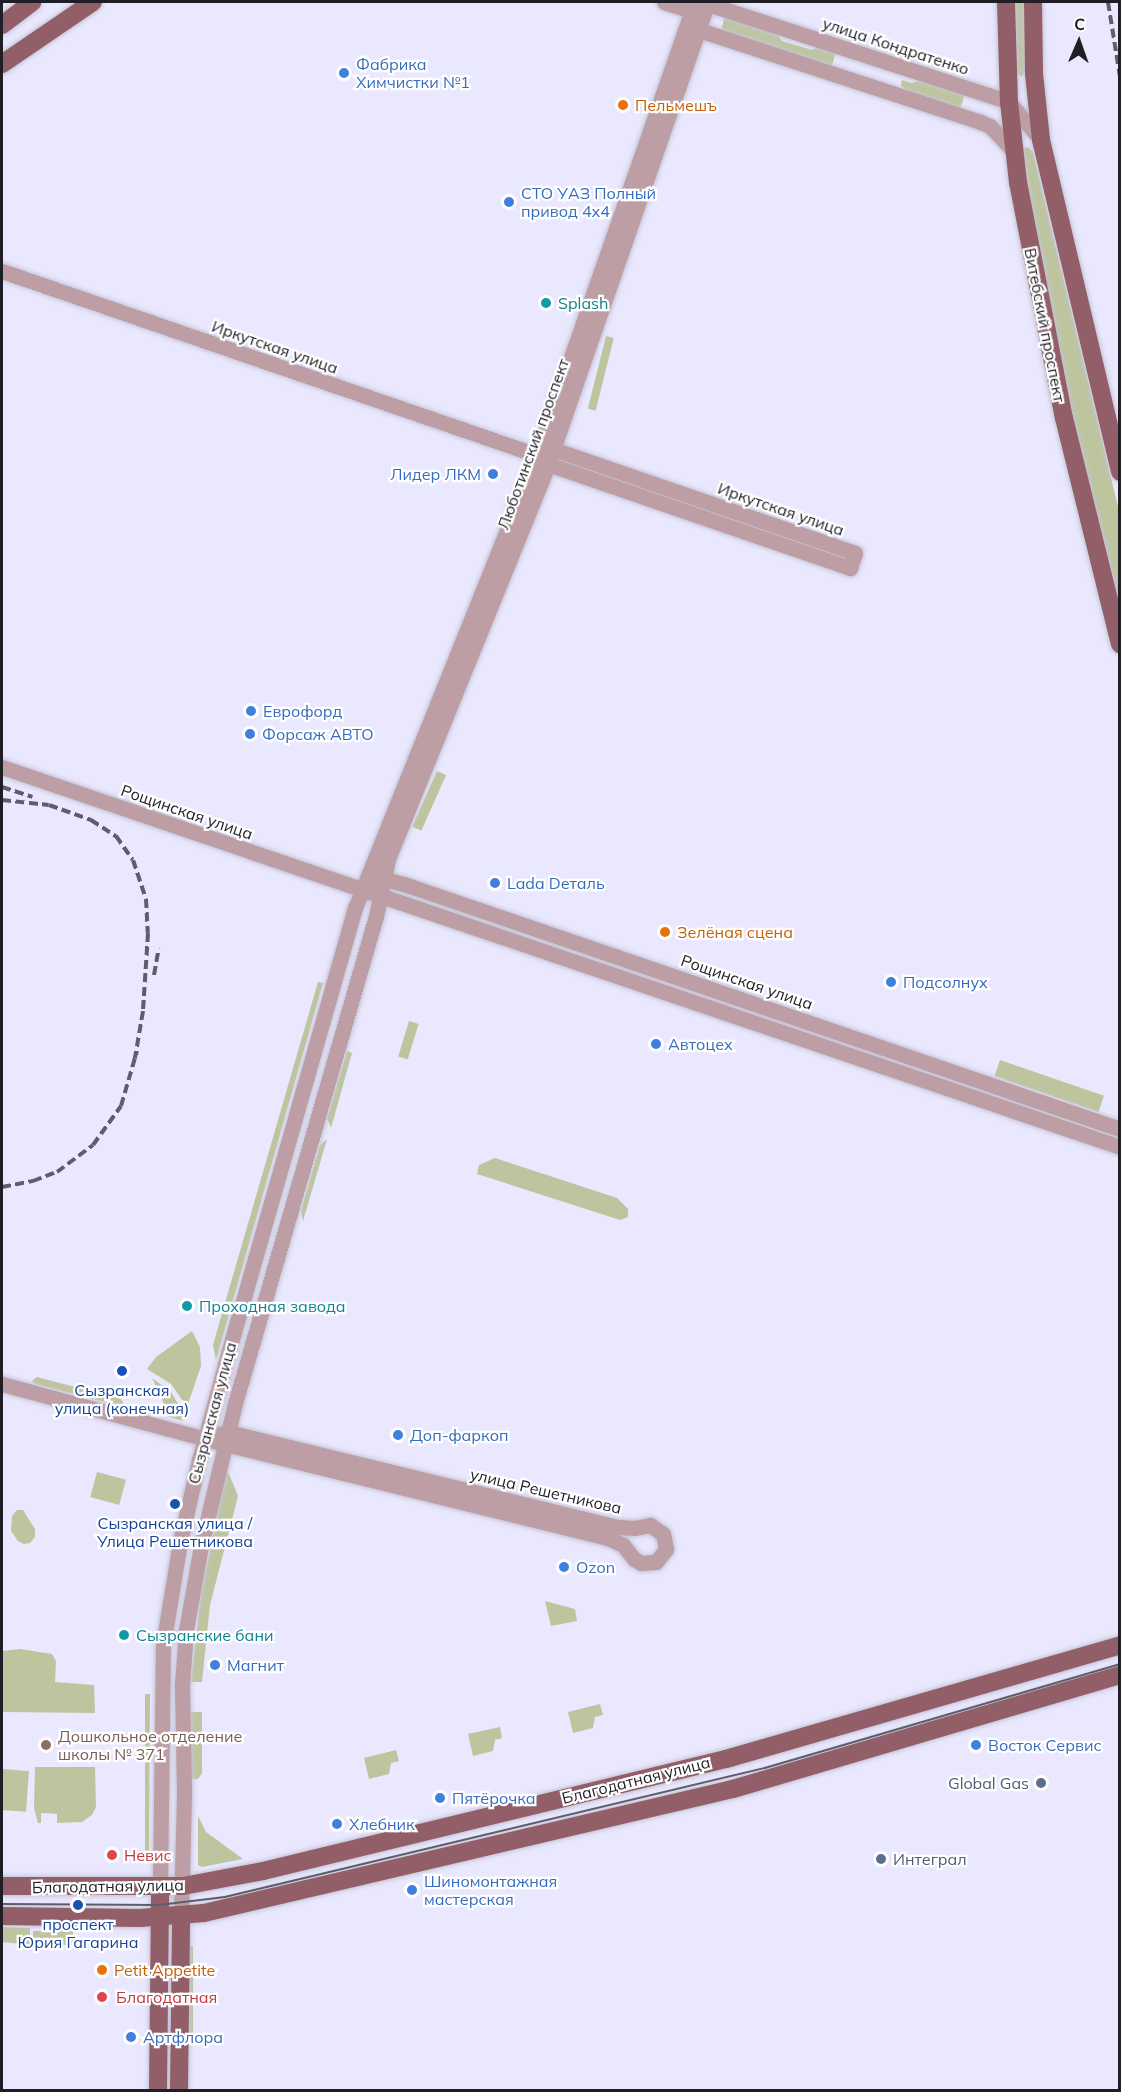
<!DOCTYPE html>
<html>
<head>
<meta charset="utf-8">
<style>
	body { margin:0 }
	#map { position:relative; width:1121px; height:2092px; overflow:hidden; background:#eae8fe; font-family:Mulish,sans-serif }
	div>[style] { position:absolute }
	.green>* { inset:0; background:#bec59e; transform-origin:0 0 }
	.roads { filter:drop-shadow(0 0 2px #c5c4d7) drop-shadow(0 0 2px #c5c4d7) }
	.minor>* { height:15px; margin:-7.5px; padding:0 7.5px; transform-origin:7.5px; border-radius:7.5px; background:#bc9ea4 }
	.major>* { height:18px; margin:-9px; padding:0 9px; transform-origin:9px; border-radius:9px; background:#925f69 }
	.tram>* { height:1.5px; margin:-0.75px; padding:0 0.75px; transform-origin:0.75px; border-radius:0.75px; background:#5e5d69 }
	.rail>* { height:4px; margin-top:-2px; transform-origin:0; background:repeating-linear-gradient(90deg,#5e5d69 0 9px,transparent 0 13.5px) }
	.dots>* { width:16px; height:16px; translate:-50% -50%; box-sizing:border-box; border:3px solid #fff; border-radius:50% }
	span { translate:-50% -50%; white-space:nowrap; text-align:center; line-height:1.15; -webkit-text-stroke:4.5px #fff; paint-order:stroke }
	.street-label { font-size:16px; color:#1f1e26 }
	.shop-label { font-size:16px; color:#366cbe }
	.left { translate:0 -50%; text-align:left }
	.right { translate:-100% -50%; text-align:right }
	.food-label { font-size:16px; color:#c56008 }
	.culture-label { font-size:16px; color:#0d838f }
	.transit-label { font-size:16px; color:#164399 }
	.education-label { font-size:16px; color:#785e54 }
	.service-label { font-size:16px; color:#4e5e75 }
	.health-label { font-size:16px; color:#be3a42 }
	.frame { position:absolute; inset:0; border:3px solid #1f1e26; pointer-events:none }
	.north { position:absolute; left:1049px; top:12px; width:60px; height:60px; -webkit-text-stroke:4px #fff; paint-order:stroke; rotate:2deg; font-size:16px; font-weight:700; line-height:24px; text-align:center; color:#1f1e26 }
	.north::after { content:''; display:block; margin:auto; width:21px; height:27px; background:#1f1e26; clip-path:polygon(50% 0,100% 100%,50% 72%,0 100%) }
</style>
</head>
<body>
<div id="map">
	<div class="green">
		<i style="clip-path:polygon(1015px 2px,1024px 2px,1025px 72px,1021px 77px,1017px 72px)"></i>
		<i style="clip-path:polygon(725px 15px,775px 31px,782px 41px,812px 50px,820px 46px,836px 52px,831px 68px,721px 31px)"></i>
		<i style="clip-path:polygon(902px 80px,911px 83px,924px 80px,965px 94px,960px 109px,909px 93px,901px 85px)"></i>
		<i style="clip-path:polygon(1028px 147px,1033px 152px,1119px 511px,1119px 605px,1069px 400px,1022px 155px,1024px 148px)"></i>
		<i style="left:606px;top:336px;width:8px;height:75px;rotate:14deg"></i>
		<i style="left:437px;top:771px;width:10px;height:61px;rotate:24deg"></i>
		<i style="clip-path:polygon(318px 982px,323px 983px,216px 1360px,213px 1345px,225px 1303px)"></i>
		<i style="left:409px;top:1021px;width:10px;height:37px;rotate:17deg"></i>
		<i style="clip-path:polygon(347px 1051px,352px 1053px,331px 1128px,327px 1118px)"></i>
		<i style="left:1000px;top:1060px;width:110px;height:17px;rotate:19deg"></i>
		<i style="clip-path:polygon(327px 1139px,303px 1221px,301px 1211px,320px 1145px)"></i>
		<i style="clip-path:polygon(495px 1158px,617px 1198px,628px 1209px,628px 1217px,620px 1220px,477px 1174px,479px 1165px)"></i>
		<i style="clip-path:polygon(192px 1331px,200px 1347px,201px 1366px,187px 1407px,171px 1384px,147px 1369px,156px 1357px)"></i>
		<i style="clip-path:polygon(37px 1377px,121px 1399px,124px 1404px,120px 1406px,35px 1384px,32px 1381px)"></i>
		<i style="clip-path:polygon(152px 1378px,171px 1392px,184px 1414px,183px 1421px,167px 1416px,162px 1398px)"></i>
		<i style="left:97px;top:1472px;width:30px;height:26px;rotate:15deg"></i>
		<i style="clip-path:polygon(226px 1473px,229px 1474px,238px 1496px,210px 1605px,202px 1682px,191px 1682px,201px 1594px)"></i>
		<i style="clip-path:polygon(17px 1510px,23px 1510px,35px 1529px,35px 1537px,30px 1543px,24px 1544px,18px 1541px,11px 1531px,12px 1516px)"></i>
		<i style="clip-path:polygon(545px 1601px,575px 1609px,577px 1621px,551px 1626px)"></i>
		<i style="clip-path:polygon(20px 1649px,52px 1654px,56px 1661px,55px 1682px,94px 1685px,95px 1713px,2px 1712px,2px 1651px)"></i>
		<i style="clip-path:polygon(145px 1694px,150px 1694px,149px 1855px,145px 1855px)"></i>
		<i style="clip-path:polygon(600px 1704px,603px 1715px,595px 1717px,593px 1728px,573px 1733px,568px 1712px)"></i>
		<i style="clip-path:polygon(191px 1712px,202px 1712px,202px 1773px,198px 1779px,191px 1779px)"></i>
		<i style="clip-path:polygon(500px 1727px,502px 1738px,495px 1740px,493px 1751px,473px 1756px,468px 1734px)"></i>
		<i style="clip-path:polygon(396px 1750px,399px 1761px,391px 1763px,389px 1774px,369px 1779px,364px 1758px)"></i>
		<i style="clip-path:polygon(35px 1767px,95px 1767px,96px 1807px,92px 1815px,82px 1822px,57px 1823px,57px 1814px,41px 1813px,41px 1823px,38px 1823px,34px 1808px)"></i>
		<i style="left:2px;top:1769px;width:27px;height:41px;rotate:4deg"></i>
		<i style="clip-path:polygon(198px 1816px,206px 1832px,243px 1859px,202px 1867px,198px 1865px)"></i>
		<i style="clip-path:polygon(2px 1927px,30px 1928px,30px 1945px,2px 1942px)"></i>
		<i style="left:33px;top:1931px;width:40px;height:14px"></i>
		<i style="clip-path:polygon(186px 1946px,193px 1946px,193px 2038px,187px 2036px)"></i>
	</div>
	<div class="roads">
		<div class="minor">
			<i style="left:664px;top:2px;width:28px;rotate:18deg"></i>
			<i style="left:691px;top:11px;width:18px;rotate:-22deg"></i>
			<i style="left:708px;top:4px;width:317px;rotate:18deg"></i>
			<i style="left:1009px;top:102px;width:50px;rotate:49.9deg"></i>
			<i style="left:696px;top:23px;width:8px;rotate:67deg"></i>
			<i style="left:699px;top:30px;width:296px;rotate:18.1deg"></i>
			<i style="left:980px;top:122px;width:11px;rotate:22deg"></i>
			<i style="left:990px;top:126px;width:34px;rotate:47deg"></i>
			<i style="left:2px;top:271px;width:566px;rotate:18.98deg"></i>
			<i style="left:553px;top:449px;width:319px;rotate:19deg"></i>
			<i style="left:855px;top:553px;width:16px;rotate:108deg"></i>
			<i style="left:850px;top:568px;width:319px;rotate:-161deg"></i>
			<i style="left:548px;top:464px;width:14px;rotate:-141deg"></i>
			<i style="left:537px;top:455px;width:17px;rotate:-21deg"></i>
			<i style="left:2px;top:767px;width:1181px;rotate:18.77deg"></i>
			<i style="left:376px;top:883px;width:10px;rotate:-24deg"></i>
			<i style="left:385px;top:879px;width:20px;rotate:15deg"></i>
			<i style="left:404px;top:884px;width:757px;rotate:18.89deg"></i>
			<i style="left:2px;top:1384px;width:231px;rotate:15.1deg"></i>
			<i style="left:225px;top:1444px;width:394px;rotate:13.8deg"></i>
			<i style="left:608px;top:1538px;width:17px;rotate:25deg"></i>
			<i style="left:623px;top:1545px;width:18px;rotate:52deg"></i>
			<i style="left:634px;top:1559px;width:8px;rotate:30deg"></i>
			<i style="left:641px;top:1563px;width:15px;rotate:-4deg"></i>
			<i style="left:656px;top:1562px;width:16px;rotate:-52deg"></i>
			<i style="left:666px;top:1549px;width:15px;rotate:-101deg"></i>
			<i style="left:663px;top:1534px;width:16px;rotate:-145deg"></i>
			<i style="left:650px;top:1525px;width:15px;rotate:169deg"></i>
			<i style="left:635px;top:1528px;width:17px;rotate:-177deg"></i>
			<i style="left:618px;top:1527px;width:401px;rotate:-166.3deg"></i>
			<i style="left:228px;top:1432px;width:9px;rotate:167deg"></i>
			<i style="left:160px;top:1887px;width:242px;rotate:-89.3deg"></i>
			<i style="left:163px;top:1645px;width:104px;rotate:-80.6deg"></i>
			<i style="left:180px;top:1542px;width:84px;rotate:-77deg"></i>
			<i style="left:199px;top:1460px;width:114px;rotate:-74.7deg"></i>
			<i style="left:229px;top:1350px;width:460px;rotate:-74.1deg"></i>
			<i style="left:355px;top:908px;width:488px;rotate:-68.1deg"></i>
			<i style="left:537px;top:455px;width:480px;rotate:-70.8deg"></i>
			<i style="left:181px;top:1916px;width:126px;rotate:-88.6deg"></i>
			<i style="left:184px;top:1790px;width:105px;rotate:-91.1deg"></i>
			<i style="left:182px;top:1685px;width:55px;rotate:-85.8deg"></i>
			<i style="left:186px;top:1630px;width:85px;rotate:-79.9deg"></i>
			<i style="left:201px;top:1546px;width:143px;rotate:-76.6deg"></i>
			<i style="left:234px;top:1407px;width:511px;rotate:-73.87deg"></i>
			<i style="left:376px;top:916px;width:58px;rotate:-78.1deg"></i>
			<i style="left:388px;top:859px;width:426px;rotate:-67.9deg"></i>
			<i style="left:548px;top:464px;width:489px;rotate:-70.9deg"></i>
		</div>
		<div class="major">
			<i style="left:1006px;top:2px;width:100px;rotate:88.3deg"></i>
			<i style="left:1009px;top:102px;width:81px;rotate:83.6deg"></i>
			<i style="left:1018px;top:182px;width:240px;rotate:79deg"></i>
			<i style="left:1064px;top:418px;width:233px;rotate:76.1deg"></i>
			<i style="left:1033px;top:2px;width:72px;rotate:89.2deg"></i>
			<i style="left:1034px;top:74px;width:66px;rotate:83.9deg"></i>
			<i style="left:1041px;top:140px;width:341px;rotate:76.6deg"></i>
			<i style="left:2px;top:25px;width:38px;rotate:-37deg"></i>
			<i style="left:2px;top:64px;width:110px;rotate:-34.3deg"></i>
			<i style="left:2px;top:1886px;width:181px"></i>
			<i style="left:183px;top:1886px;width:81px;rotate:-10.6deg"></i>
			<i style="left:263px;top:1871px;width:476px;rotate:-13.6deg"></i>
			<i style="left:726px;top:1759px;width:410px;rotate:-16.1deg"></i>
			<i style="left:2px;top:1916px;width:138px;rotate:0.8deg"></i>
			<i style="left:140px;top:1918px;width:64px;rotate:-4.5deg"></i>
			<i style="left:204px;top:1913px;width:543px;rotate:-13.19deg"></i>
			<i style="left:733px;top:1789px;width:403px;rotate:-16.4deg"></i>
			<i style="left:158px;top:2090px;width:203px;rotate:-89.4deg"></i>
			<i style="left:179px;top:2090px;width:174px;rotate:-89.3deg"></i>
		</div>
	</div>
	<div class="tram">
		<i style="left:2px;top:1904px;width:157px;rotate:0.4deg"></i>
		<i style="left:159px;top:1905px;width:66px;rotate:-6.9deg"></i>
		<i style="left:225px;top:1897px;width:555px;rotate:-13.44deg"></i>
		<i style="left:765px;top:1768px;width:370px;rotate:-16.3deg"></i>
	</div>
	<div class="rail">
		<i style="left:1108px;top:2px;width:76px;rotate:80.9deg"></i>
		<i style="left:2px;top:787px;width:32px;rotate:18deg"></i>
		<i style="left:2px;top:800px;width:47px;rotate:6.1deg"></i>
		<i style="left:49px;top:805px;width:45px;rotate:19.7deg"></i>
		<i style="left:91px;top:820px;width:30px;rotate:33deg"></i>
		<i style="left:116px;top:836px;width:29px;rotate:55deg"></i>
		<i style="left:133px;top:860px;width:41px;rotate:71.6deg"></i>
		<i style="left:146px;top:899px;width:34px;rotate:87deg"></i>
		<i style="left:148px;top:933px;width:78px;rotate:93.7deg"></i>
		<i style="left:143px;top:1011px;width:48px;rotate:99.7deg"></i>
		<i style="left:154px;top:975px;width:27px;rotate:-80deg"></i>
		<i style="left:2px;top:1187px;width:32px;rotate:-11deg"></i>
		<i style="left:33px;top:1181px;width:26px;rotate:-21deg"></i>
		<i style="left:57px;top:1172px;width:45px;rotate:-36.9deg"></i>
		<i style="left:93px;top:1145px;width:48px;rotate:-54.3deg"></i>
		<i style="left:121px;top:1106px;width:57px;rotate:-73.8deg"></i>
	</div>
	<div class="dots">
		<i style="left:344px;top:73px;background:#3f7fe0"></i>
		<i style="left:623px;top:105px;background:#e8710a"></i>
		<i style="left:509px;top:202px;background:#3f7fe0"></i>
		<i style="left:546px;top:303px;background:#0f9aa8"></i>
		<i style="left:493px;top:474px;background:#3f7fe0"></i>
		<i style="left:251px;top:711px;background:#3f7fe0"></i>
		<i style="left:250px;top:734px;background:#3f7fe0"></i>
		<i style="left:495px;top:883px;background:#3f7fe0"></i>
		<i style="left:665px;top:932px;background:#e8710a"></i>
		<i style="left:891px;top:982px;background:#3f7fe0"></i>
		<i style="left:656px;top:1044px;background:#3f7fe0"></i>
		<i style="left:187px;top:1306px;background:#0f9aa8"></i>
		<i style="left:122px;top:1371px;background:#1a4fb4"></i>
		<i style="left:398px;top:1435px;background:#3f7fe0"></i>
		<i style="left:175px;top:1504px;background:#1a4fb4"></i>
		<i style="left:564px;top:1567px;background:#3f7fe0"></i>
		<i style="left:124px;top:1635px;background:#0f9aa8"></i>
		<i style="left:215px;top:1665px;background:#3f7fe0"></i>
		<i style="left:46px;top:1745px;background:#8d6e63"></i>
		<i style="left:976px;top:1745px;background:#3f7fe0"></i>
		<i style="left:1041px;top:1783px;background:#5c6f8a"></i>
		<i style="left:440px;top:1798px;background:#3f7fe0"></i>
		<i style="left:337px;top:1824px;background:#3f7fe0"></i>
		<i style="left:112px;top:1855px;background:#e0444e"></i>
		<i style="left:881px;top:1859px;background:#5c6f8a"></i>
		<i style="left:412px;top:1890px;background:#3f7fe0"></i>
		<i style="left:78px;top:1905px;background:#1a4fb4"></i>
		<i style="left:102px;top:1970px;background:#e8710a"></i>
		<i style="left:102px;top:1997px;background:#e0444e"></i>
		<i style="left:131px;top:2037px;background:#3f7fe0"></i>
	</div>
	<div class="street-label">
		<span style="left:896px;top:46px;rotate:18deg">улица Кондратенко</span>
		<span style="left:1045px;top:325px;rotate:79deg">Витебский проспект</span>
		<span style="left:275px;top:347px;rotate:19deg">Иркутская улица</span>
		<span style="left:533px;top:444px;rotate:-70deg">Люботинский проспект</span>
		<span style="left:781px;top:509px;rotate:19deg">Иркутская улица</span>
		<span style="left:187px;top:812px;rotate:19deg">Рощинская улица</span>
		<span style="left:747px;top:982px;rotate:19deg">Рощинская улица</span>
		<span style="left:212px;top:1413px;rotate:-75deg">Сызранская улица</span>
		<span style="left:546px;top:1491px;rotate:13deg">улица Решетникова</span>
		<span style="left:636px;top:1780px;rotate:-14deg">Благодатная улица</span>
		<span style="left:108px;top:1886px;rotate:-1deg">Благодатная улица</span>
	</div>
	<div class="shop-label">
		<span class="left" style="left:356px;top:73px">Фабрика<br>Химчистки №1</span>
		<span class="left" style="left:521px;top:202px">СТО УАЗ Полный<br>привод 4х4</span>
		<span class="right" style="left:481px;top:474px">Лидер ЛКМ</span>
		<span class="left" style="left:263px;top:711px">Еврофорд</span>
		<span class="left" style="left:262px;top:734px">Форсаж АВТО</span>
		<span class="left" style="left:507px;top:883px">Lada Dеталь</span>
		<span class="left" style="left:903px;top:982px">Подсолнух</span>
		<span class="left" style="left:668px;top:1044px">Автоцех</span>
		<span class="left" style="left:410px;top:1435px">Доп-фаркоп</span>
		<span class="left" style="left:576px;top:1567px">Ozon</span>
		<span class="left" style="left:227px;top:1665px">Магнит</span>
		<span class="left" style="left:988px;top:1745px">Восток Сервис</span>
		<span class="left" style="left:452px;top:1798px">Пятёрочка</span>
		<span class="left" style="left:349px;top:1824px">Хлебник</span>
		<span class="left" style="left:424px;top:1890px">Шиномонтажная<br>мастерская</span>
		<span class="left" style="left:143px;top:2037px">Артфлора</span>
	</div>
	<div class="food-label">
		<span class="left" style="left:635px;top:105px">Пельмешъ</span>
		<span class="left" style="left:677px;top:932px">Зелёная сцена</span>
		<span class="left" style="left:114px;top:1970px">Petit Appetite</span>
	</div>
	<div class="culture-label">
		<span class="left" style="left:558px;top:303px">Splash</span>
		<span class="left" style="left:199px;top:1306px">Проходная завода</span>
		<span class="left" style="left:136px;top:1635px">Сызранские бани</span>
	</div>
	<div class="transit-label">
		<span style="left:122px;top:1399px">Сызранская<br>улица (конечная)</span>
		<span style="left:175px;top:1532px">Сызранская улица /<br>Улица Решетникова</span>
		<span style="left:78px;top:1933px">проспект<br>Юрия Гагарина</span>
	</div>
	<div class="education-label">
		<span class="left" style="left:58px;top:1745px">Дошкольное отделение<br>школы № 371</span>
	</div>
	<div class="service-label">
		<span class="right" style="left:1029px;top:1783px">Global Gas</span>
		<span class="left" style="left:893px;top:1859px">Интеграл</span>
	</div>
	<div class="health-label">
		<span class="left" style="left:124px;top:1855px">Невис</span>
		<span class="left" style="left:116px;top:1997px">Благодатная</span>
	</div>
	<div class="frame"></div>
	<div class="north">С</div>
</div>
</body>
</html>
